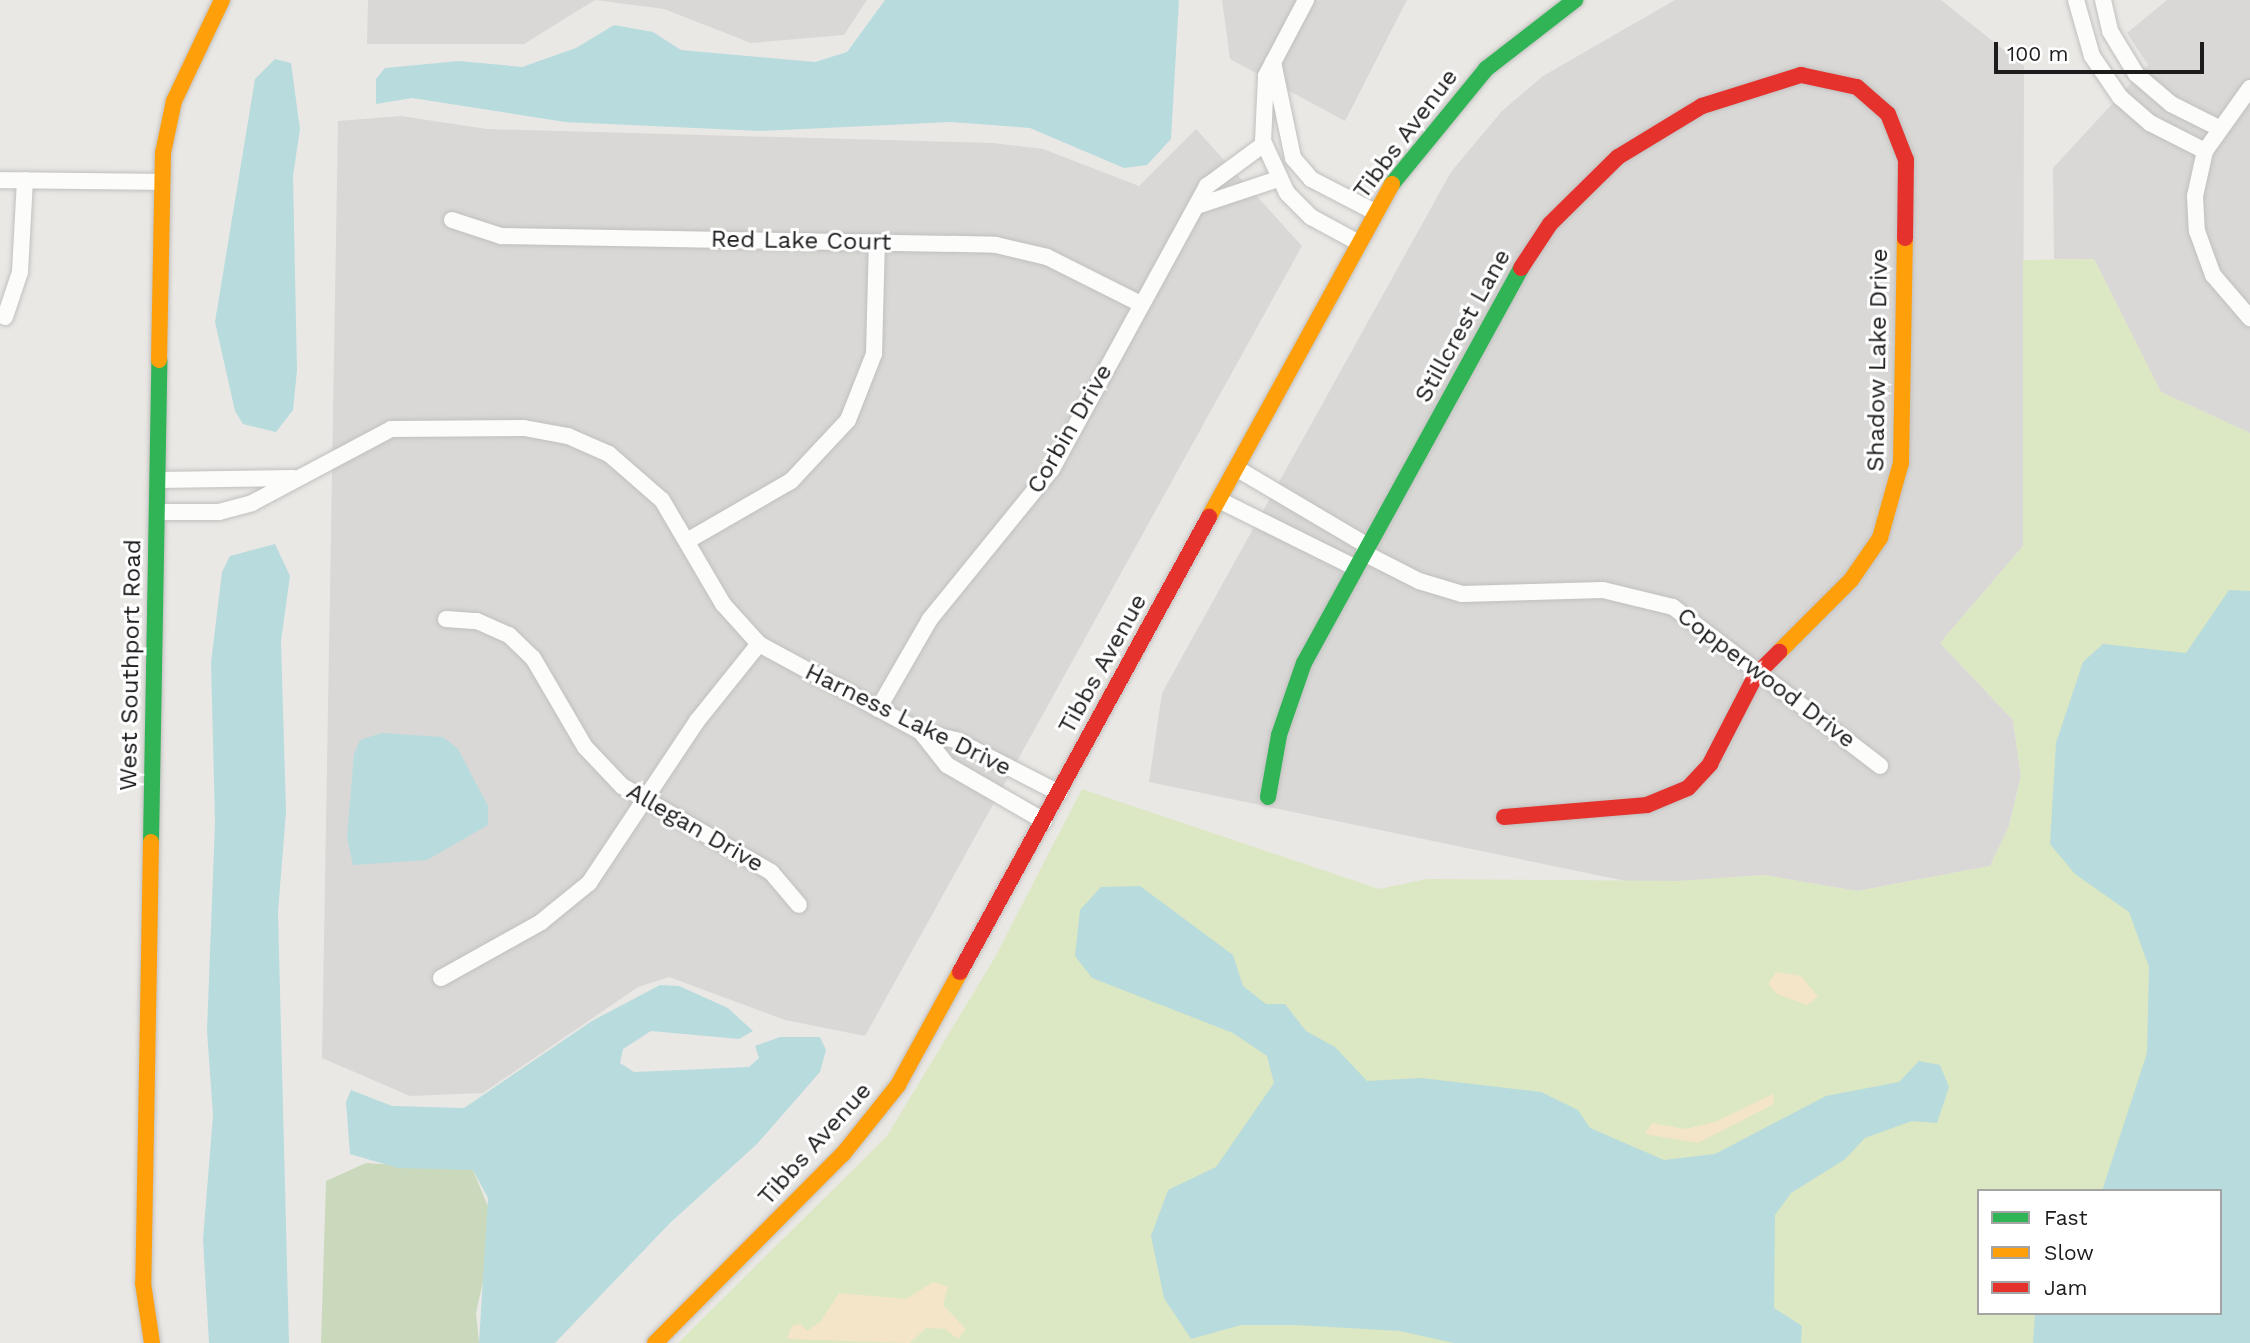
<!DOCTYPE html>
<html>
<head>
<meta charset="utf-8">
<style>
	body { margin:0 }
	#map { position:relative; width:2250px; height:1343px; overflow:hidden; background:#eae8e5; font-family:"Work Sans",sans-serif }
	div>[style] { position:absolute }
	.residential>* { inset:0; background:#d9d8d6 }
	.grass>* { inset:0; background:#dce7c3 }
	.forest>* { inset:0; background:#cad9bb }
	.sand>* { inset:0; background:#f4e5c8 }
	.water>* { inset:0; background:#b8dbdd }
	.roads { filter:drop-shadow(0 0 2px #c1c0bf) drop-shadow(0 0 2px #c1c0bf) }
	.street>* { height:16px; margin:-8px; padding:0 8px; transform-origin:8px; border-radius:8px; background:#fcfcfb }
	.fast>* { height:16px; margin:-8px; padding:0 8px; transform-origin:8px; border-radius:8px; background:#30b455 }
	.slow>* { height:16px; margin:-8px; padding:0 8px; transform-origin:8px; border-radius:8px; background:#ff9f0a }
	.jam>* { height:16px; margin:-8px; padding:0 8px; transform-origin:8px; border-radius:8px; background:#e5322d }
	span { translate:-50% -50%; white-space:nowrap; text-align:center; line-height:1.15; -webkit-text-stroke:6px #fff; paint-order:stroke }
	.street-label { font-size:24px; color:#1c1c1c }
	.legend { position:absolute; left:1977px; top:1189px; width:245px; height:126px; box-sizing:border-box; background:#fff; border:2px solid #a4a4a4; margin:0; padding:9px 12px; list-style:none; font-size:21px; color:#1c1c1c }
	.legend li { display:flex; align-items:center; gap:14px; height:35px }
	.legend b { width:35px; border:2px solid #a4a4a4 }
	.scale { position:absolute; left:1994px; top:42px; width:210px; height:32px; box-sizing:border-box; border:4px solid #1c1c1c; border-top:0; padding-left:9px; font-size:21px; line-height:24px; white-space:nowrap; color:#1c1c1c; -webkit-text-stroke:5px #fff; paint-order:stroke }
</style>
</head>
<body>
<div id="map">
	<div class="residential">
		<i style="clip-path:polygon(368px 0,867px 0,844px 35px,751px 43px,664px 9px,595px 0,524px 44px,367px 44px)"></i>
		<i style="clip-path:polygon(1222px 0,1407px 0,1345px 121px,1230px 59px)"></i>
		<i style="clip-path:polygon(1675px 0,1941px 0,2024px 66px,2023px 546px,1940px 643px,2013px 720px,2021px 776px,2009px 826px,1990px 866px,1857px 891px,1764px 875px,1640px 884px,1149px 782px,1162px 693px,1451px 172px,1502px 111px,1543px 76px)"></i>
		<i style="clip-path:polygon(2167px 0,2250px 0,2250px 433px,2161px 392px,2094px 259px,2054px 259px,2053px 168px,2148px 65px,2127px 33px)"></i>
		<i style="clip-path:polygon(401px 116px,487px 129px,993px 143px,1043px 149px,1139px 186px,1196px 129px,1302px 246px,865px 1036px,785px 1020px,669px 977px,638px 987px,483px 1093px,410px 1096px,322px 1058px,338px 121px)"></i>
	</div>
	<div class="grass">
		<i style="clip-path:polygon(evenodd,2094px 259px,2161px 392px,2250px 433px,2250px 1343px,678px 1343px,887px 1136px,994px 959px,1082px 789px,1379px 889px,1427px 879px,1679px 881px,1764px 875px,1857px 891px,1990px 866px,2009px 826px,2021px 776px,2013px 720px,1940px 643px,2023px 546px,2023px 260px,2094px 259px,1979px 1191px,2220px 1191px,2220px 1313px,1979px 1313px,1979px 1191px)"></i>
	</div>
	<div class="forest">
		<i style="clip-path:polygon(366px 1163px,473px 1170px,489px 1209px,489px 1255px,476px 1313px,479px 1343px,321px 1343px,326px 1181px)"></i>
	</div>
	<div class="sand">
		<i style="clip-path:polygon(1776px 972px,1801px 976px,1818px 997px,1807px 1005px,1777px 994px,1768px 984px)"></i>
		<i style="clip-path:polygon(1773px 1094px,1774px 1104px,1698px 1143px,1645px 1134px,1652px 1123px,1685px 1129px,1715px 1122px)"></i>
		<i style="clip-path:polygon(933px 1282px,948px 1287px,943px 1305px,966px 1329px,958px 1339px,945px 1329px,926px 1328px,910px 1343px,787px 1339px,792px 1326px,801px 1324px,807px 1331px,821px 1321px,839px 1293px,906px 1299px)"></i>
	</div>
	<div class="water">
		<i style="clip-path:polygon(885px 0,1179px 0,1171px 139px,1147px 165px,1124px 168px,1030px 128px,951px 122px,760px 131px,565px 122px,412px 98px,376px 104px,376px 79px,385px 68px,459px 61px,522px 67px,576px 48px,614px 25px,653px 32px,681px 50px,815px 62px,847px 52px)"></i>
		<i style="clip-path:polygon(275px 59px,291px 63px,300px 129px,293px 176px,297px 370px,293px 410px,276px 432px,243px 424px,235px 411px,215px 322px,255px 79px)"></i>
		<i style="clip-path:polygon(275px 544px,290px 576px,281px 641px,286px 812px,278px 912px,289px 1343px,209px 1343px,203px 1239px,213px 1115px,207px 1031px,215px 822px,211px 663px,222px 572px,230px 556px)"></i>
		<i style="clip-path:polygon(2229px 590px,2250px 591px,2250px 1343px,2033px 1343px,2035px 1313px,2220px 1313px,2220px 1191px,2102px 1191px,2147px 1053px,2149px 967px,2129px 912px,2075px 874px,2050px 844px,2056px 743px,2083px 662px,2103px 644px,2186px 653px)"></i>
		<i style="clip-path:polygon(382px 733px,443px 737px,458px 749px,488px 806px,488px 825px,427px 860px,353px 865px,347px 837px,354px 754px,360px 740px)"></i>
		<i style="clip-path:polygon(1140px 886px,1233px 955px,1243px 986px,1266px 1004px,1285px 1004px,1306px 1031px,1335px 1047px,1367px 1081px,1421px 1078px,1541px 1092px,1578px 1110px,1590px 1128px,1664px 1160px,1715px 1154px,1826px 1096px,1899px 1082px,1919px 1061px,1940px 1065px,1949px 1087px,1937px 1123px,1912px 1121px,1865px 1138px,1844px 1160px,1791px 1193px,1775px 1215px,1774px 1308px,1802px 1326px,1801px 1343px,1454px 1343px,1400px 1331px,1296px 1325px,1241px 1325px,1191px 1339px,1164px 1298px,1151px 1236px,1168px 1190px,1216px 1167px,1274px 1083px,1267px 1056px,1233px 1033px,1092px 978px,1075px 956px,1080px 910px,1101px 887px)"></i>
		<i style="clip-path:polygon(660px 985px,679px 986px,728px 1008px,753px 1031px,739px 1039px,651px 1031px,623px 1049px,620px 1063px,634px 1072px,749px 1067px,759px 1058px,755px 1046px,780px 1037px,820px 1037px,826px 1050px,820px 1072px,757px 1144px,670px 1223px,555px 1343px,479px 1343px,488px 1198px,473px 1170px,398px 1168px,350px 1154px,346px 1102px,351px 1090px,392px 1106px,464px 1108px,592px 1021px)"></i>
	</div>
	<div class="roads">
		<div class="street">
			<i style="left:1306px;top:0;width:86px;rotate:117.8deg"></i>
			<i style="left:1266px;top:76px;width:65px;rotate:92.6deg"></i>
			<i style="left:1263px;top:141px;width:57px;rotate:65.2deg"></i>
			<i style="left:1287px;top:193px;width:34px;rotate:45deg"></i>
			<i style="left:1311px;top:217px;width:52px;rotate:28.5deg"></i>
			<i style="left:2076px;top:0;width:58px;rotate:74.1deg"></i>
			<i style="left:2092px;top:56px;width:50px;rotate:55.7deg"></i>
			<i style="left:2120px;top:97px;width:40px;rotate:41deg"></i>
			<i style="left:2150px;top:123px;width:62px;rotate:27deg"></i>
			<i style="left:2103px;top:0;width:32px;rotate:77deg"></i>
			<i style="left:2110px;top:31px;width:50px;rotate:58.8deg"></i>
			<i style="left:2136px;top:74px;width:46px;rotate:40.6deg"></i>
			<i style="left:2171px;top:104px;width:51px;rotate:26.6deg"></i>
			<i style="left:1273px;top:62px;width:98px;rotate:78.2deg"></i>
			<i style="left:1293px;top:158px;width:28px;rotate:49deg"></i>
			<i style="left:1311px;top:179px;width:72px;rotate:27.3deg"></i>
			<i style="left:2250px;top:88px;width:77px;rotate:125.5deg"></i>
			<i style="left:2205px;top:151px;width:46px;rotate:102.5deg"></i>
			<i style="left:2195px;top:196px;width:35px;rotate:87deg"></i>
			<i style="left:2197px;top:231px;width:47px;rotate:70deg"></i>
			<i style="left:2213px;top:275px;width:57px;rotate:49.3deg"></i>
			<i style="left:0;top:180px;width:162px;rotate:0.7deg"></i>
			<i style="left:1197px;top:206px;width:85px;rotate:-18.4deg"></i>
			<i style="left:452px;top:220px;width:52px;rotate:18.1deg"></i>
			<i style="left:501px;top:236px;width:495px;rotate:1deg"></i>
			<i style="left:996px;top:245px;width:52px;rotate:13.2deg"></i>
			<i style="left:1047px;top:257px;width:105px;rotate:26.6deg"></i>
			<i style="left:5px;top:317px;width:47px;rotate:-71.6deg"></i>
			<i style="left:20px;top:272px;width:92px;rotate:-86.9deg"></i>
			<i style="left:1236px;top:468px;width:153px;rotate:30.6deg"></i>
			<i style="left:158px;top:480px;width:135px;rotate:-0.8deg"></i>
			<i style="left:1219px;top:500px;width:153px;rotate:26.4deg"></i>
			<i style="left:157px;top:512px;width:62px"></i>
			<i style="left:219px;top:512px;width:34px;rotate:-15deg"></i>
			<i style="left:252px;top:503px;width:157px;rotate:-28deg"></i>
			<i style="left:391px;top:429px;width:133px;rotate:-0.4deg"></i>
			<i style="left:524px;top:428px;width:45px;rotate:10.3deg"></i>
			<i style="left:568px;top:436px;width:45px;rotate:23.7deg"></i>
			<i style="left:609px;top:454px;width:70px;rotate:41deg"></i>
			<i style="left:662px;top:500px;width:121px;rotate:59.6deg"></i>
			<i style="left:723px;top:604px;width:54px;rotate:48deg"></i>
			<i style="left:759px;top:644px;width:184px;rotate:28.5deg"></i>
			<i style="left:921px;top:732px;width:36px;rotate:13deg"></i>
			<i style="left:956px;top:740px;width:116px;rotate:27.2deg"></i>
			<i style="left:687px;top:541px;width:120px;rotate:-30deg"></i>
			<i style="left:791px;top:481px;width:83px;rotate:-46.9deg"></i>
			<i style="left:848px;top:420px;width:71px;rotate:-68.5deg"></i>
			<i style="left:874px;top:354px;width:112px;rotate:-88.5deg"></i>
			<i style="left:1364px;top:553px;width:62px;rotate:27deg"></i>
			<i style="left:1419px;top:581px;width:45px;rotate:16.8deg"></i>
			<i style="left:1462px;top:594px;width:141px;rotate:-1.6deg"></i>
			<i style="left:1603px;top:590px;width:72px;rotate:13.7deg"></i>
			<i style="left:1673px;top:607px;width:261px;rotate:37.5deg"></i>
			<i style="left:446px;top:619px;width:31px;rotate:4deg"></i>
			<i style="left:477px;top:621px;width:35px;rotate:24deg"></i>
			<i style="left:509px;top:635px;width:33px;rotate:44deg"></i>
			<i style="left:533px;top:658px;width:103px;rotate:59.7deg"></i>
			<i style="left:585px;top:747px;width:54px;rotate:46.5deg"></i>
			<i style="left:622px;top:786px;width:172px;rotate:30deg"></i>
			<i style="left:771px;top:872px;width:43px;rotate:49.7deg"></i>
			<i style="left:878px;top:709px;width:104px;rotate:-60deg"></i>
			<i style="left:930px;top:619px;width:193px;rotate:-50.9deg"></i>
			<i style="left:1052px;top:469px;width:323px;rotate:-61.3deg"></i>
			<i style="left:1207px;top:186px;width:71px;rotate:-36.4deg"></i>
			<i style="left:921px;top:732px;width:42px;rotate:51.8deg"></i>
			<i style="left:947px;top:765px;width:112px;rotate:30deg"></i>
			<i style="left:441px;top:978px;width:115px;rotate:-29.2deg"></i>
			<i style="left:541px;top:922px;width:62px;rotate:-39.1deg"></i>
			<i style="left:589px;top:883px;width:195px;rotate:-56.3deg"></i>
			<i style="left:697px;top:721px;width:99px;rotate:-51.2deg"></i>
		</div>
		<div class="fast">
			<i style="left:1392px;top:184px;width:149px;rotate:-50.7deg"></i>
			<i style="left:1486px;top:69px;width:113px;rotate:-37.8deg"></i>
			<i style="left:1268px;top:797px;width:63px;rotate:-79.9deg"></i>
			<i style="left:1279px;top:735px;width:76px;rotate:-70.9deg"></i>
			<i style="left:1304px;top:663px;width:451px;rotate:-61.2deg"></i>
			<i style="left:151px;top:842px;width:482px;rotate:-89deg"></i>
		</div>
		<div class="slow">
			<i style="left:159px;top:360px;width:207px;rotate:-88.9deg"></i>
			<i style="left:163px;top:153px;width:53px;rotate:-78.1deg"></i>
			<i style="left:174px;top:101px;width:112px;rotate:-64.6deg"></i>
			<i style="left:1209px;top:517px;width:380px;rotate:-61.2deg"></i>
			<i style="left:1779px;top:652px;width:102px;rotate:-45deg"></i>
			<i style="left:1851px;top:580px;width:51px;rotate:-55.4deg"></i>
			<i style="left:1880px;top:538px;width:78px;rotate:-74.4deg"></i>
			<i style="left:1901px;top:463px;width:225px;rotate:-89deg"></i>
			<i style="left:151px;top:842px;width:441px;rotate:91deg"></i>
			<i style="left:143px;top:1283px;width:61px;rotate:81.5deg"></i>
			<i style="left:655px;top:1343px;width:267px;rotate:-45.2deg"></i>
			<i style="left:843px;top:1154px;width:88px;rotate:-51.4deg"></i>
			<i style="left:898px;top:1085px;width:129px;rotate:-61.2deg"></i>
		</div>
		<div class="jam">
			<i style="left:1521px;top:268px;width:53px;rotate:-56.6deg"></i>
			<i style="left:1550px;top:224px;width:95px;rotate:-44.6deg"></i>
			<i style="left:1618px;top:157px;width:98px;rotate:-31.3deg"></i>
			<i style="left:1702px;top:106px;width:104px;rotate:-17.4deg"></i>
			<i style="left:1801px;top:75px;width:57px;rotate:12.1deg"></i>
			<i style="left:1857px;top:87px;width:41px;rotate:41.1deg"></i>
			<i style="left:1888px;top:114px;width:49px;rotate:68.6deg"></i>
			<i style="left:1906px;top:160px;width:78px;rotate:90.7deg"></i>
			<i style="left:1504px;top:817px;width:144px;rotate:-4.8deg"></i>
			<i style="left:1647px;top:805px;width:44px;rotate:-22.5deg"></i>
			<i style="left:1688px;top:788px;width:33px;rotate:-47deg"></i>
			<i style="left:1710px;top:764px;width:100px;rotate:-62.7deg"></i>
			<i style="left:1756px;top:675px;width:33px;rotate:-45deg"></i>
			<i style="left:960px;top:972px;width:519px;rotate:-61.31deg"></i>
		</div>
	</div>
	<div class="street-label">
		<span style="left:1406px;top:134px;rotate:-53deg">Tibbs Avenue</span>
		<span style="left:801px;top:241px;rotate:1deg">Red Lake Court</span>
		<span style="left:1463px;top:326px;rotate:-61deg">Stillcrest Lane</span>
		<span style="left:1878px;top:360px;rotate:-89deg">Shadow Lake Drive</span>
		<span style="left:1070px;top:429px;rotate:-60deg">Corbin Drive</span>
		<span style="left:1103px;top:664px;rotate:-61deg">Tibbs Avenue</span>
		<span style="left:131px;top:665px;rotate:-89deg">West Southport Road</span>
		<span style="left:1766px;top:678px;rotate:37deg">Copperwood Drive</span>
		<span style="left:908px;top:720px;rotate:26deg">Harness Lake Drive</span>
		<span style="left:695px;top:828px;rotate:30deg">Allegan Drive</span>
		<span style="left:815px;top:1144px;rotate:-48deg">Tibbs Avenue</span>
	</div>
	<ul class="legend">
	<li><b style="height:9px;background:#30b455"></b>Fast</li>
	<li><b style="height:9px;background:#ff9f0a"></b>Slow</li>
	<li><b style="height:9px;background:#e5322d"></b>Jam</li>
	</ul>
	<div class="scale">100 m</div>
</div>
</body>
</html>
